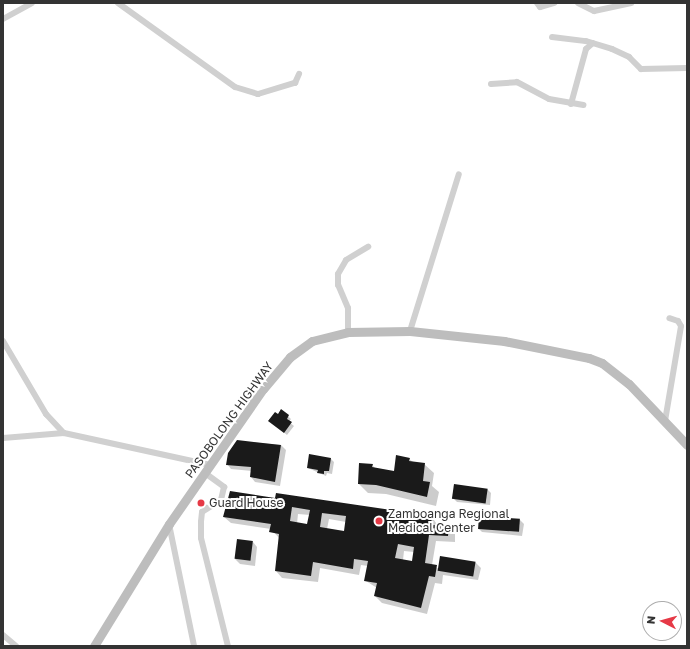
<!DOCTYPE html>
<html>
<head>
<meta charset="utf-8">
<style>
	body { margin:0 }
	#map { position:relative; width:690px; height:649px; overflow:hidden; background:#fff; font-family:"Golos Text",sans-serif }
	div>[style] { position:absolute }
	.shadow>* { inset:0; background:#0003 }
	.building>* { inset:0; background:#1a1a1a; transform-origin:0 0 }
	.street>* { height:6px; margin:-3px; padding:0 3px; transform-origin:3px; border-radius:3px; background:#d0d0d0 }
	.secondary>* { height:9px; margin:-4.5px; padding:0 4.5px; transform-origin:4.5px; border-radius:4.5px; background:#bdbdbd }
	.dots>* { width:11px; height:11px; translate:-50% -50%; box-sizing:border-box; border:2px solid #fff; border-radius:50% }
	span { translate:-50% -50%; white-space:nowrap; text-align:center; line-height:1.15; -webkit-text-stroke:4px #fff; paint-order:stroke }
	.street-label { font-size:12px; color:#333 }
	.poi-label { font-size:12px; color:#333 }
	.left { translate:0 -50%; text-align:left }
	.frame { position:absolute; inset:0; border:4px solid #333; pointer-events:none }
	.north { position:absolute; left:642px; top:601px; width:40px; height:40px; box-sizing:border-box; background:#fff; border:1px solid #adadad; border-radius:50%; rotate:276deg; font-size:11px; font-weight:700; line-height:16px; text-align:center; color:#333 }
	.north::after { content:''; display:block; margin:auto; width:14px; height:18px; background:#e63946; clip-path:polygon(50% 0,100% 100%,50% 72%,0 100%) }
</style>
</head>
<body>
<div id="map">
	<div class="shadow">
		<i style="clip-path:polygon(282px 411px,291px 419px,289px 422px,294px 426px,287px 435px,273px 424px)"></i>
		<i style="clip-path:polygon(237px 441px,281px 445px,286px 450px,280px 486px,255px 482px,251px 477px,252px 471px,231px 469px,227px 464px)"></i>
		<i style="clip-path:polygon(331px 459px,334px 462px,332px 474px,327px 473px,326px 476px,308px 468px)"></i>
		<i style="clip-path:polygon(409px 459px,413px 462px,424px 464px,434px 473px,432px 486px,439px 492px,436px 506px,386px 494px,368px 493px,359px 484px,372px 465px,376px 469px,395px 472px)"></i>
		<i style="clip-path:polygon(455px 486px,488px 490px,491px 493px,490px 505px,457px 502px,454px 499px)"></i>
		<i style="clip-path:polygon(200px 499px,208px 506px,204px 509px,197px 503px)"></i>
		<i style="clip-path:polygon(evenodd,276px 500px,432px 517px,438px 526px,448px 527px,455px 534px,455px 542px,436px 541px,432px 565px,439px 569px,441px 558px,476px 563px,481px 568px,478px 580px,443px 575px,442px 584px,435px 583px,427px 614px,382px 603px,375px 596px,377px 588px,366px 581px,368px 566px,361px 565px,359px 575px,320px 568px,318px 582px,282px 578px,276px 571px,280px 539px,271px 529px,231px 523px,224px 517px,276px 500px,298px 514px,310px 515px,308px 525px,297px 524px,298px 514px,276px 500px,329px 519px,346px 522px,345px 532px,327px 529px,329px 519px,276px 500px,404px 551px,414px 552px,413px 562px,403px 560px,404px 551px)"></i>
		<i style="clip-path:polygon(480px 517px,520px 520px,524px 524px,522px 536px,482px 532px,478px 528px)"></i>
		<i style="clip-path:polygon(253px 542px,257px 547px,255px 566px,240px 564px,235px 559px)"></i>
	</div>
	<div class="building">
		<i style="clip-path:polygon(281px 409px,289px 415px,287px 419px,292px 422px,284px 433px,268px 421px,275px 412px,278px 414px)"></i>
		<i style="clip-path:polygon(237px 440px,281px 445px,275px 482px,250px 477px,251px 467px,226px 465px,228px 453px)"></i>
		<i style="clip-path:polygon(309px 454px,331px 458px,329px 471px,324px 471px,324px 474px,317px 473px,318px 470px,307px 468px)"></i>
		<i style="clip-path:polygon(396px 455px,410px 458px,409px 461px,425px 463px,423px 481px,430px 482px,427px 497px,376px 485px,358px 484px,359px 463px,373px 464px,372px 467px,394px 471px)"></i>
		<i style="left:454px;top:484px;width:34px;height:15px;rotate:8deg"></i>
		<i style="clip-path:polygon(evenodd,230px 491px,275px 498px,276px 493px,432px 516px,431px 525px,449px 526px,448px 536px,429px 535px,425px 563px,437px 565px,435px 577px,429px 576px,421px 608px,374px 596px,377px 583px,364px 581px,368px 561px,354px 559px,353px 569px,313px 562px,311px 576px,275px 571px,279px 534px,269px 532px,271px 524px,223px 517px,230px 491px,292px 507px,310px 510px,307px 524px,290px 521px,292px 507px,230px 491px,322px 513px,346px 516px,344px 531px,320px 527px,322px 513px,230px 491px,398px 544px,414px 547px,412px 561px,395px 558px,398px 544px)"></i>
		<i style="left:479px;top:516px;width:41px;height:13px;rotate:4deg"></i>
		<i style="left:237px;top:539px;width:16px;height:20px;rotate:7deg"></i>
		<i style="left:440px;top:556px;width:36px;height:15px;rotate:9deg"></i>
	</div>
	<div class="street">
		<i style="left:118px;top:3px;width:144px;rotate:35.7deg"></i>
		<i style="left:235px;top:87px;width:24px;rotate:17deg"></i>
		<i style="left:258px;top:94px;width:39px;rotate:-17deg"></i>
		<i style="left:295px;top:83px;width:10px;rotate:-66deg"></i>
		<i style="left:537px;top:3px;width:5px;rotate:53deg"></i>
		<i style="left:540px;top:7px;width:15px;rotate:-16deg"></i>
		<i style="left:578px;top:3px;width:18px;rotate:27deg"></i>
		<i style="left:594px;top:11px;width:38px;rotate:-12deg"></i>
		<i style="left:3px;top:19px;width:33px;rotate:-29deg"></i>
		<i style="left:552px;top:37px;width:34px;rotate:7deg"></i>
		<i style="left:586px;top:41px;width:27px;rotate:17deg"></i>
		<i style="left:612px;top:49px;width:19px;rotate:25deg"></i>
		<i style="left:629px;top:57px;width:17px;rotate:45deg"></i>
		<i style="left:641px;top:69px;width:46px;rotate:-1.2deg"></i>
		<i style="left:491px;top:84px;width:26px;rotate:-4deg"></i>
		<i style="left:517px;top:82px;width:36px;rotate:28deg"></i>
		<i style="left:549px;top:99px;width:35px;rotate:10deg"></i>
		<i style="left:571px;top:104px;width:57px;rotate:-74.7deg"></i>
		<i style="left:586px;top:49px;width:9px;rotate:-41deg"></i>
		<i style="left:410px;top:331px;width:164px;rotate:-72.7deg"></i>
		<i style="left:348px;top:332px;width:24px;rotate:-90deg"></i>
		<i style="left:348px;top:308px;width:25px;rotate:-113deg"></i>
		<i style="left:338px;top:285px;width:11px;rotate:-90deg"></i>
		<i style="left:338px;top:274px;width:16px;rotate:-60deg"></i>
		<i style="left:346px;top:260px;width:26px;rotate:-31deg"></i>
		<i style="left:3px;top:341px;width:85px;rotate:59.5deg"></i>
		<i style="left:46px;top:414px;width:26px;rotate:47deg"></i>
		<i style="left:64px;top:433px;width:150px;rotate:12.3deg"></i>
		<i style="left:665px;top:421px;width:96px;rotate:-80.4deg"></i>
		<i style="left:681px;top:326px;width:6px;rotate:-121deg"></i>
		<i style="left:678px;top:321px;width:9px;rotate:-162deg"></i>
		<i style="left:3px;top:438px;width:61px;rotate:-4.7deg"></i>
		<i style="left:205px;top:473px;width:24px;rotate:36deg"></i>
		<i style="left:224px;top:487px;width:13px;rotate:103deg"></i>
		<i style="left:221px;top:500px;width:22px;rotate:148deg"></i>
		<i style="left:202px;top:512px;width:10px;rotate:96deg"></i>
		<i style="left:201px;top:522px;width:16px;rotate:90deg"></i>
		<i style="left:201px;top:538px;width:111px;rotate:76deg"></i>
		<i style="left:169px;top:524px;width:125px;rotate:78.4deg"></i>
		<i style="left:3px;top:635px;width:17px;rotate:40deg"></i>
	</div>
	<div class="secondary">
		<i style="left:94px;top:646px;width:143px;rotate:-58.4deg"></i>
		<i style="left:169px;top:524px;width:165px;rotate:-55.2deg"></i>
		<i style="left:263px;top:389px;width:42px;rotate:-49.8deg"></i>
		<i style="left:290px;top:357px;width:27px;rotate:-36deg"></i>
		<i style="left:312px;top:341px;width:37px;rotate:-14deg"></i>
		<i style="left:348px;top:332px;width:62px;rotate:-0.9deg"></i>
		<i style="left:410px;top:331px;width:95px;rotate:6.1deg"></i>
		<i style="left:504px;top:341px;width:87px;rotate:11.3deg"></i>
		<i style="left:589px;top:358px;width:14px;rotate:21deg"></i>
		<i style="left:602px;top:363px;width:34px;rotate:38deg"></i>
		<i style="left:629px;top:384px;width:84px;rotate:46.4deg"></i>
	</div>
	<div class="dots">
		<i style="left:201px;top:503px;background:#e63946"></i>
		<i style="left:379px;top:521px;background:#e63946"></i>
	</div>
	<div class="street-label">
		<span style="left:229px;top:420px;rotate:-54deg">PASOBOLONG HIGHWAY</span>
	</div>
	<div class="poi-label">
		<span class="left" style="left:209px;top:503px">Guard House</span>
		<span class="left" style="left:388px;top:521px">Zamboanga Regional<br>Medical Center</span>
	</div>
	<div class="frame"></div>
	<div class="north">N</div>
</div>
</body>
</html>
